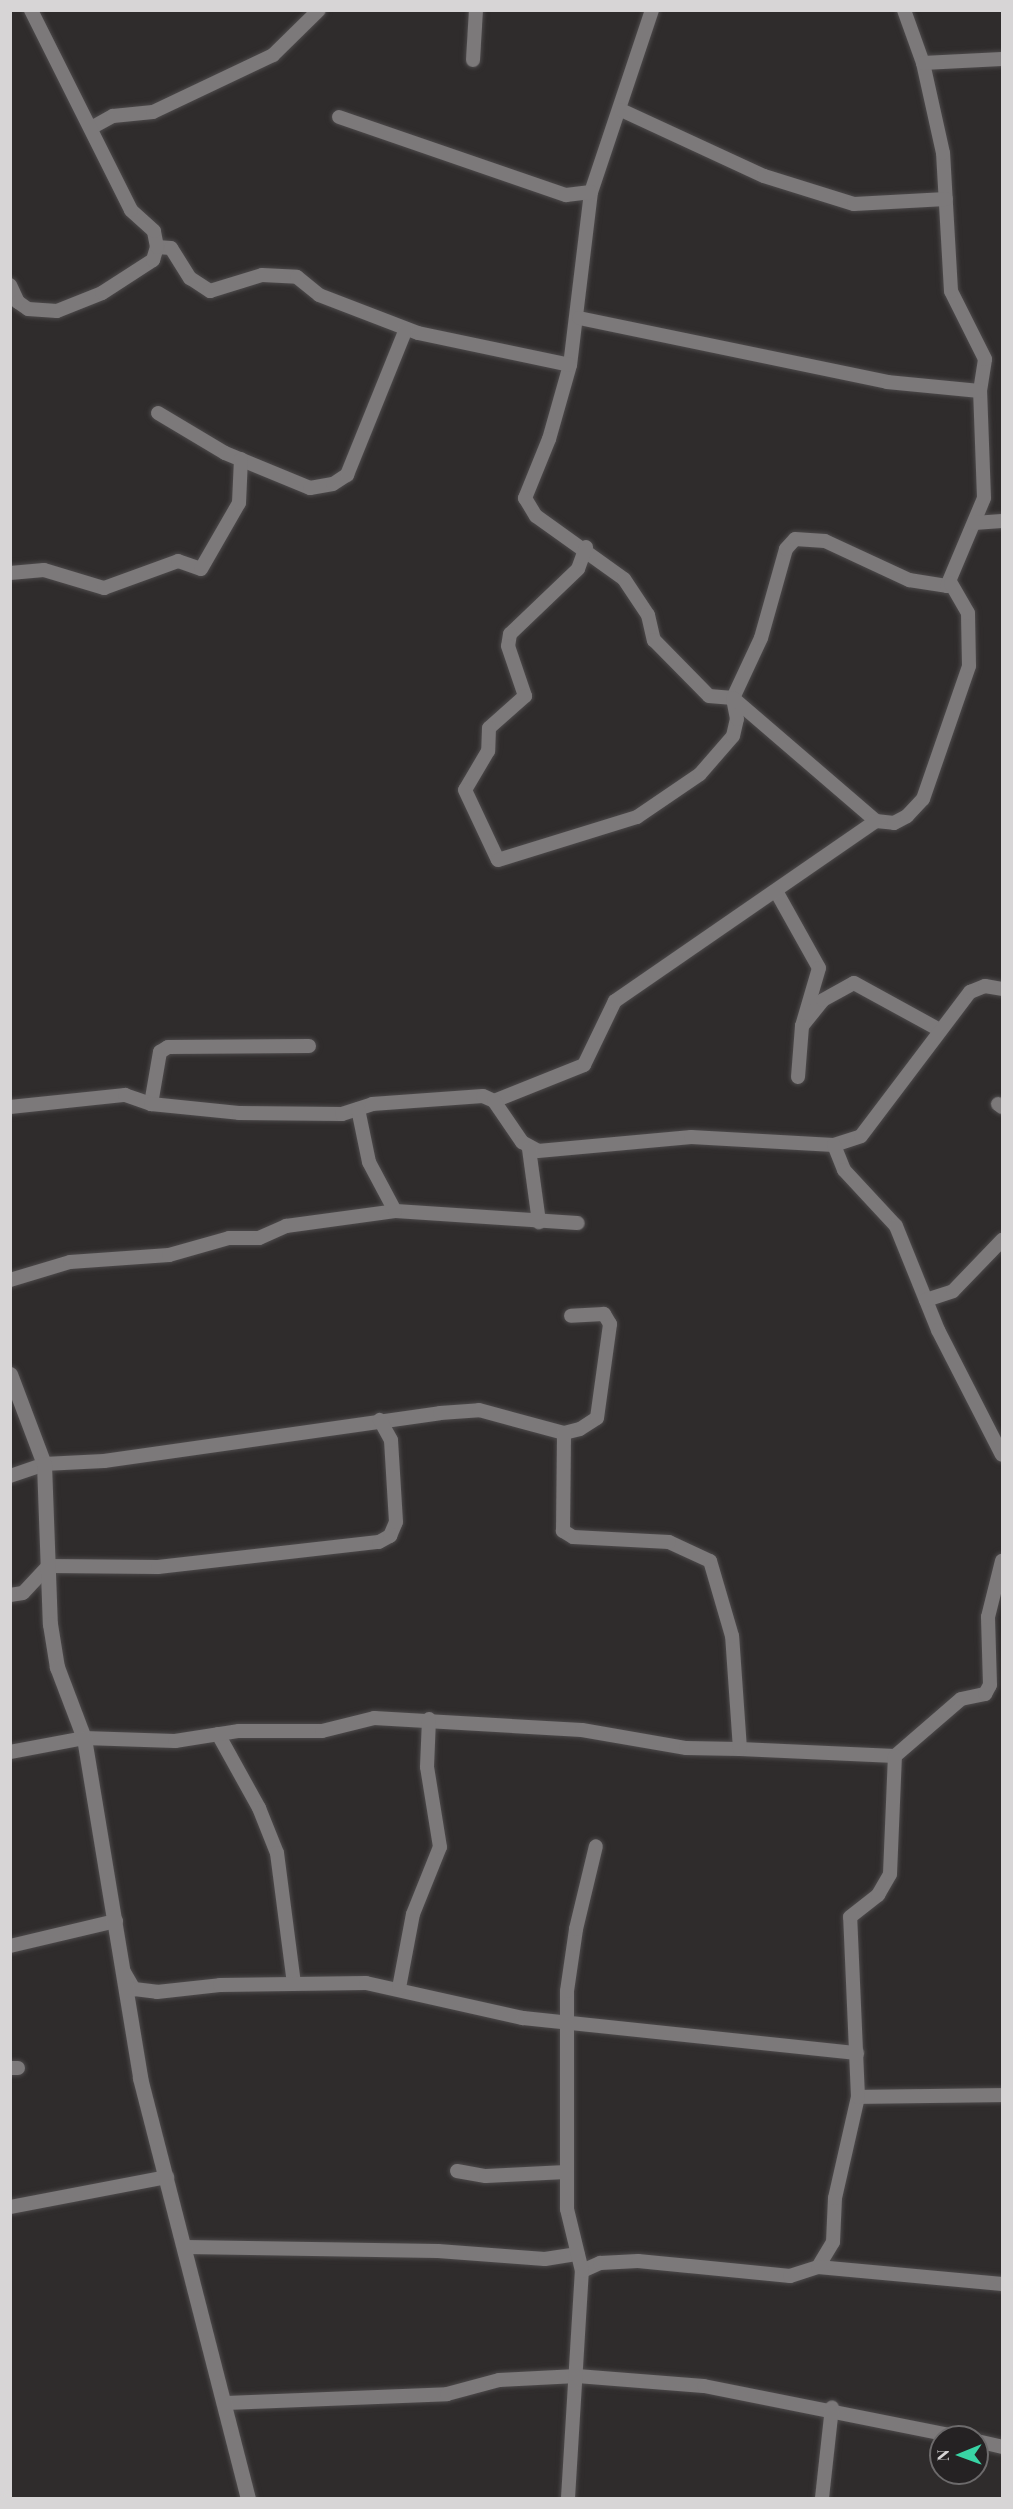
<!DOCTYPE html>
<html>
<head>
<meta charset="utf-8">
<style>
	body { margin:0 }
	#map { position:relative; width:1013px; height:2509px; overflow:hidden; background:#2f2c2c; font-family:"Playfair Display",serif }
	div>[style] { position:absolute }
	.roads { filter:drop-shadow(0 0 2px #4d4a4b) drop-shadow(0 0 2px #4d4a4b) }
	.street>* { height:14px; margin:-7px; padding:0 7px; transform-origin:7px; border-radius:7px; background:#7c797a }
	.secondary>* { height:15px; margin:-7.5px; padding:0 7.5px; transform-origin:7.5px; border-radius:7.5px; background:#7c797a }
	span { translate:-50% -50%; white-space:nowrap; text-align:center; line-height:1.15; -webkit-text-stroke:4.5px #252223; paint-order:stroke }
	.frame { position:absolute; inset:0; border:12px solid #d7d5d6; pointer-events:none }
	.north { position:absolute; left:929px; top:2425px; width:60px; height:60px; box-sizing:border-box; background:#252223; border:2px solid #6c6a6b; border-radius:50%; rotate:269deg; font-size:16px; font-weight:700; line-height:24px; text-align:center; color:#d7d5d6 }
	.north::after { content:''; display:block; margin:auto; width:21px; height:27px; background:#39d4a5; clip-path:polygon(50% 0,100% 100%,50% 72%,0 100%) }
</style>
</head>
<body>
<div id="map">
	<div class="roads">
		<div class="street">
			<i style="left:652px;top:10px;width:192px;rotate:108.5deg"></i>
			<i style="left:591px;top:192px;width:174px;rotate:96.9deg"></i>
			<i style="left:570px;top:365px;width:77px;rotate:105.8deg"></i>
			<i style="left:549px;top:439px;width:64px;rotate:112.1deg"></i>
			<i style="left:525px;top:498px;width:21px;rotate:59deg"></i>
			<i style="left:536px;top:516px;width:108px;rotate:35.6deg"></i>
			<i style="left:624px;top:579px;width:43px;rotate:56.3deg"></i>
			<i style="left:648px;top:615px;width:26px;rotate:77deg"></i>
			<i style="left:654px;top:640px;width:78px;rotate:45.5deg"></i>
			<i style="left:709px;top:696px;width:24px;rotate:5deg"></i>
			<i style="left:733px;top:698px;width:66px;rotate:-65deg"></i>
			<i style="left:761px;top:638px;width:92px;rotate:-74.3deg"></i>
			<i style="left:786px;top:549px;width:13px;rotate:-48deg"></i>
			<i style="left:795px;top:539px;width:30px;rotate:4deg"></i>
			<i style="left:825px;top:541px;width:93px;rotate:24.9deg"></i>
			<i style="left:909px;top:580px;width:38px;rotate:9deg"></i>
			<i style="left:947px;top:586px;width:95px;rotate:-67.2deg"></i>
			<i style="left:984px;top:498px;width:107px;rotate:-92.1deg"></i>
			<i style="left:980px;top:391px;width:32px;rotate:-81deg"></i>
			<i style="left:985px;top:359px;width:76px;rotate:-116.6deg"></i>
			<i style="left:951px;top:291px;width:138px;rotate:-93.3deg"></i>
			<i style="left:943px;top:153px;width:92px;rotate:-102.5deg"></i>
			<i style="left:923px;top:63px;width:56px;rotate:-109.7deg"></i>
			<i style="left:473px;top:60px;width:50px;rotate:-86.6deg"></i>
			<i style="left:923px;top:63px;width:79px;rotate:-2.9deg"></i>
			<i style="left:621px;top:110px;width:157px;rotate:24.8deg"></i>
			<i style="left:764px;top:176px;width:94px;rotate:17.3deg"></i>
			<i style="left:854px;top:204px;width:92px;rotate:-3.1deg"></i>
			<i style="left:339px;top:117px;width:240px;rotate:19deg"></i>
			<i style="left:566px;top:195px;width:25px;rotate:-7deg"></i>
			<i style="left:91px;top:128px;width:25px;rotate:-29deg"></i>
			<i style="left:113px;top:116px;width:40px;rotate:-5.7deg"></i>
			<i style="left:153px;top:112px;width:133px;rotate:-25.4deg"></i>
			<i style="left:273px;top:55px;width:64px;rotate:-44.4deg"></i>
			<i style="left:157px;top:247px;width:14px;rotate:4deg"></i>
			<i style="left:171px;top:248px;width:36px;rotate:58deg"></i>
			<i style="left:190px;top:278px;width:24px;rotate:33deg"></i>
			<i style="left:210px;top:291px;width:54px;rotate:-17.1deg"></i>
			<i style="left:262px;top:275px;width:35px;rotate:3deg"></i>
			<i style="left:297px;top:277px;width:28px;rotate:39deg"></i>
			<i style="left:319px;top:295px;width:106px;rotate:21deg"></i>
			<i style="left:418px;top:333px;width:155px;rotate:11.9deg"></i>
			<i style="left:10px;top:285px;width:19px;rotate:65deg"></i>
			<i style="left:18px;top:302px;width:12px;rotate:35deg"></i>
			<i style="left:28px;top:309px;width:29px;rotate:4deg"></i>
			<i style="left:57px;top:311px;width:48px;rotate:-21.8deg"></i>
			<i style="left:102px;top:293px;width:61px;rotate:-32.9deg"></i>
			<i style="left:153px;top:260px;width:14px;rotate:-73deg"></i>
			<i style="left:157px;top:247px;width:16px;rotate:-101deg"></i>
			<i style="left:154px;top:231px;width:31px;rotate:-138deg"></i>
			<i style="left:131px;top:210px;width:224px;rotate:-116.6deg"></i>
			<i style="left:579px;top:318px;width:315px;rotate:11.7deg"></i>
			<i style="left:887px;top:382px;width:93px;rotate:5.5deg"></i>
			<i style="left:158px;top:413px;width:78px;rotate:30.8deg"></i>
			<i style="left:225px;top:453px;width:92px;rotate:22.4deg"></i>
			<i style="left:310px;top:488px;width:23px;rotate:-10deg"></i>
			<i style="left:333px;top:484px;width:17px;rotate:-33deg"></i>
			<i style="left:347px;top:475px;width:157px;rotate:-68deg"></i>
			<i style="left:974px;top:523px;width:28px;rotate:-4deg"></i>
			<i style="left:586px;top:547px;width:23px;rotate:110deg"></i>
			<i style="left:578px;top:569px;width:94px;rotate:136.3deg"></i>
			<i style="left:510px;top:634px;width:12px;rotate:99deg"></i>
			<i style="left:508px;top:646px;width:53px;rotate:71.2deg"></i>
			<i style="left:525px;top:696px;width:48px;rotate:138.4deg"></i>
			<i style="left:489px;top:728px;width:23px;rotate:92deg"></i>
			<i style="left:488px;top:751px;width:45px;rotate:120.5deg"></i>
			<i style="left:465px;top:790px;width:77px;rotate:64.8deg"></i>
			<i style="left:498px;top:860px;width:145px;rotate:-17.2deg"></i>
			<i style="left:637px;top:817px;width:76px;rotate:-34.3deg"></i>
			<i style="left:700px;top:774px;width:50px;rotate:-49deg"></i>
			<i style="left:733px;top:736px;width:17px;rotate:-77deg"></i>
			<i style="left:737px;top:719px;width:21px;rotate:-101deg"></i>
			<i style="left:733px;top:698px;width:189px;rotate:40.7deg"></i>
			<i style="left:876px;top:821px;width:18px;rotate:6deg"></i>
			<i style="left:894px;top:823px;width:15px;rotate:-28deg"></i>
			<i style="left:907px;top:816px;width:23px;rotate:-47deg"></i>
			<i style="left:923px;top:799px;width:141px;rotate:-70.9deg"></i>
			<i style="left:969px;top:666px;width:53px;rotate:-91.1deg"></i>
			<i style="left:968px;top:613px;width:34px;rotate:-120deg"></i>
			<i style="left:10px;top:573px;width:34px;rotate:-5deg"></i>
			<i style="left:44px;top:570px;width:63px;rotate:16.7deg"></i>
			<i style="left:104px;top:588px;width:79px;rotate:-20deg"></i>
			<i style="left:178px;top:561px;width:24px;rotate:19deg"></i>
			<i style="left:201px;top:569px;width:76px;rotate:-60.1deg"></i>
			<i style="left:239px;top:503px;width:44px;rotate:-87.4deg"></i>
			<i style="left:776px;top:891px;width:88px;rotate:60.8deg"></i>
			<i style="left:819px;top:968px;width:60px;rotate:106.3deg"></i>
			<i style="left:802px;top:1026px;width:33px;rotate:-51deg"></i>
			<i style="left:823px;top:1000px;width:35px;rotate:-29deg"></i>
			<i style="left:854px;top:983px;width:96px;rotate:28.7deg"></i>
			<i style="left:798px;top:1077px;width:51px;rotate:-85.5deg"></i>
			<i style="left:494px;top:1101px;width:97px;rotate:-21.8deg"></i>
			<i style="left:584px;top:1065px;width:71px;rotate:-64.2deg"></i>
			<i style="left:615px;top:1001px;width:317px;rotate:-34.6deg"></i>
			<i style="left:151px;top:1104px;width:53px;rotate:-80.2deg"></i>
			<i style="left:160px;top:1052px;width:9px;rotate:-32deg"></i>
			<i style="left:168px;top:1047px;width:141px;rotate:-0.4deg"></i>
			<i style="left:998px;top:1104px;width:5px;rotate:37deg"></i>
			<i style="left:10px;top:1107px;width:116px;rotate:-6deg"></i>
			<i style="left:125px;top:1095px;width:28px;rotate:19deg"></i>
			<i style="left:151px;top:1104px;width:88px;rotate:5.8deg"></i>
			<i style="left:239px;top:1113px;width:103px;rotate:0.6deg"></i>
			<i style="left:342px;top:1114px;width:32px;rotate:-18deg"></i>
			<i style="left:372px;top:1104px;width:111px;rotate:-4.1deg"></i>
			<i style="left:483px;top:1096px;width:12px;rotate:24deg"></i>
			<i style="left:494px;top:1101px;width:50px;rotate:55.7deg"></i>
			<i style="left:522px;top:1142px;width:18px;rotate:29deg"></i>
			<i style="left:538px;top:1151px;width:154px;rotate:-5.2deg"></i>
			<i style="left:691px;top:1137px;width:143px;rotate:3.2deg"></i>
			<i style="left:834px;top:1145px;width:28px;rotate:-18deg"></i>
			<i style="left:861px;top:1136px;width:181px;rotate:-52.9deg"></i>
			<i style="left:970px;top:992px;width:16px;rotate:-22deg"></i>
			<i style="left:985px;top:986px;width:17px;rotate:10deg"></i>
			<i style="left:834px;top:1145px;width:27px;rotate:68deg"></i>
			<i style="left:844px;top:1170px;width:76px;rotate:47.1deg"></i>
			<i style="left:896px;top:1226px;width:112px;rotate:68deg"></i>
			<i style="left:938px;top:1330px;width:140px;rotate:62.9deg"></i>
			<i style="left:529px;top:1149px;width:74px;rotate:82.2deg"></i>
			<i style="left:395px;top:1211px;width:183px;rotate:3.8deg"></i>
			<i style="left:10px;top:1280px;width:63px;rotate:-16.7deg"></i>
			<i style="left:70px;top:1262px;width:99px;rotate:-4deg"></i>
			<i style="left:169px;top:1255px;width:62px;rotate:-15.8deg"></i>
			<i style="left:229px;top:1238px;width:30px"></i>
			<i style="left:259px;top:1238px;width:30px;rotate:-24deg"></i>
			<i style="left:286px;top:1226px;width:110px;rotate:-7.8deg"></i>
			<i style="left:395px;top:1211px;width:55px;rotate:-118deg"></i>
			<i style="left:369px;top:1162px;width:54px;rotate:-101.7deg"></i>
			<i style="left:926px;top:1300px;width:28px;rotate:-18deg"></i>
			<i style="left:953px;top:1291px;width:71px;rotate:-46.1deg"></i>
			<i style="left:10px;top:1476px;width:36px;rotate:-19deg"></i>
			<i style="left:44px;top:1464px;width:60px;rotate:-2.9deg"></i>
			<i style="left:104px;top:1461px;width:339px;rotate:-8.1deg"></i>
			<i style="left:440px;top:1413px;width:39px;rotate:-4deg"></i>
			<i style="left:479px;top:1410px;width:88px;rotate:15.1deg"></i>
			<i style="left:564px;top:1433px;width:16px;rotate:-14deg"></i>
			<i style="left:580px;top:1429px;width:20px;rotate:-33deg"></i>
			<i style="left:597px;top:1418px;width:95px;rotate:-82.1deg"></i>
			<i style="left:610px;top:1324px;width:12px;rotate:-121deg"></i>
			<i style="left:604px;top:1314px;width:33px;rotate:177deg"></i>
			<i style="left:10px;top:1595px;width:13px;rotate:-9deg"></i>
			<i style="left:23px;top:1593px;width:37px;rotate:-47deg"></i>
			<i style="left:48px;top:1566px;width:110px;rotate:0.5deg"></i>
			<i style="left:158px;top:1567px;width:222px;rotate:-6.5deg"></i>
			<i style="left:379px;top:1542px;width:13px;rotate:-29deg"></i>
			<i style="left:390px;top:1536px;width:15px;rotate:-67deg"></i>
			<i style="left:396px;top:1522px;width:82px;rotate:-93.5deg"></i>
			<i style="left:391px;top:1440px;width:23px;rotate:-119deg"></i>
			<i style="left:218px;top:1734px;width:85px;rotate:61deg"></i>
			<i style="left:259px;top:1808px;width:48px;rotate:68.2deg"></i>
			<i style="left:277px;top:1853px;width:132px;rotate:82.6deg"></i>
			<i style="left:740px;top:1749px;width:155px;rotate:2.6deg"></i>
			<i style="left:895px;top:1756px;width:87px;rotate:-40.8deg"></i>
			<i style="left:961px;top:1699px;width:25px;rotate:-12deg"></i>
			<i style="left:985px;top:1694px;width:10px;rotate:-61deg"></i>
			<i style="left:990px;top:1685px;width:68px;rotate:-91.7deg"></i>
			<i style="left:988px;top:1617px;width:58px;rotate:-76deg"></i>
			<i style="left:10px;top:1752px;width:75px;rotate:-10.7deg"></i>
			<i style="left:84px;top:1738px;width:91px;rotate:1.9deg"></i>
			<i style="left:175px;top:1741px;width:65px;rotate:-8.9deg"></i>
			<i style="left:239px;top:1731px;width:83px"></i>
			<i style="left:322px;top:1731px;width:54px;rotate:-14deg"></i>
			<i style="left:374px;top:1718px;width:208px;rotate:3.3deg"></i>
			<i style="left:582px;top:1730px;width:106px;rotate:9.8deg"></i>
			<i style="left:686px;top:1748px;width:54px;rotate:1.1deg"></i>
			<i style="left:740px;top:1749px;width:113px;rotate:-94deg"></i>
			<i style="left:732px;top:1636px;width:78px;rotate:-106.3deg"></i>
			<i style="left:710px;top:1561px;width:45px;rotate:-155.1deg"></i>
			<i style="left:669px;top:1542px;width:96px;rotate:-177deg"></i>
			<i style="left:573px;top:1537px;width:12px;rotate:-149deg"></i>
			<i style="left:563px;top:1531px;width:98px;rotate:-89.4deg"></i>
			<i style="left:10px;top:1946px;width:109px;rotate:-13.3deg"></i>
			<i style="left:124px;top:1972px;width:20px;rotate:60deg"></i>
			<i style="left:134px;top:1989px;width:23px;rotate:7deg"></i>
			<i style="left:157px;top:1992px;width:63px;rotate:-6.3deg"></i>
			<i style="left:220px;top:1985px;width:146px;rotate:-0.8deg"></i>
			<i style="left:366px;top:1983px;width:161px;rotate:12.6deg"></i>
			<i style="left:523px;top:2018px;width:336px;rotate:6deg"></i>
			<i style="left:399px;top:1988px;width:75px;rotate:-79.3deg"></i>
			<i style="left:413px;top:1914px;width:72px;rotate:-68.1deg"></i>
			<i style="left:440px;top:1847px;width:81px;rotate:-99.2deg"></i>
			<i style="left:427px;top:1767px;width:48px;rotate:-87.6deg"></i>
			<i style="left:10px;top:2068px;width:8px"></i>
			<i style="left:858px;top:2097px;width:144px;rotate:-0.8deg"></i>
			<i style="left:457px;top:2171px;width:29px;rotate:10deg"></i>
			<i style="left:486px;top:2176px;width:80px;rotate:-2.9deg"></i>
			<i style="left:10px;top:2207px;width:160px;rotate:-10.8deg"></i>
			<i style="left:186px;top:2247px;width:252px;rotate:0.9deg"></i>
			<i style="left:438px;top:2251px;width:107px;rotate:4.3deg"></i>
			<i style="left:545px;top:2259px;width:33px;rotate:-9deg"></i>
			<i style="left:818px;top:2267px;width:29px;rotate:-59deg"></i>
			<i style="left:833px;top:2242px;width:44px;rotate:-87.4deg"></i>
			<i style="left:835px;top:2198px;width:104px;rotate:-77.2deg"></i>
			<i style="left:858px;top:2097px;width:180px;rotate:-92.5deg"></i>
			<i style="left:850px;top:1917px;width:36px;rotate:-38deg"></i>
			<i style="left:878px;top:1895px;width:24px;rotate:-60deg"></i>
			<i style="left:890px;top:1874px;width:118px;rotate:-87.6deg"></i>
			<i style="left:582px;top:2271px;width:20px;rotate:-24deg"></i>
			<i style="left:600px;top:2263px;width:38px;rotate:-3deg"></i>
			<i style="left:638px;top:2261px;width:153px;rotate:5.6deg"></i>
			<i style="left:790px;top:2276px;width:29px;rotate:-18deg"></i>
			<i style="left:818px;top:2267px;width:185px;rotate:5.3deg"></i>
			<i style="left:226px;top:2403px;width:221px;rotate:-2.3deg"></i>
			<i style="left:447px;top:2394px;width:54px;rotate:-15.1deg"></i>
			<i style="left:499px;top:2380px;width:78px;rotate:-2.9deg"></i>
			<i style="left:577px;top:2376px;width:127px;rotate:4.5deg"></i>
			<i style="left:704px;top:2386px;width:261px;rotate:11.3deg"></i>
			<i style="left:977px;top:2441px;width:26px;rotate:13deg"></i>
			<i style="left:568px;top:2498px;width:227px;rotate:-86.5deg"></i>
			<i style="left:582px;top:2271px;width:64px;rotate:-103.6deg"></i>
			<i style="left:567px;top:2209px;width:218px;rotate:-90deg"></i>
			<i style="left:567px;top:1991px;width:63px;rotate:-81.7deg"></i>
			<i style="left:576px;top:1929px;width:85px;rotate:-76.5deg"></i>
			<i style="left:822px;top:2498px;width:91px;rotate:-83.7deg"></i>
		</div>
		<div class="secondary">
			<i style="left:10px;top:1374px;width:96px;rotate:69.3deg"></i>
			<i style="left:44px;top:1464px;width:160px;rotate:87.9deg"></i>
			<i style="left:50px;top:1624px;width:44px;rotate:80.8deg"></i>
			<i style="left:57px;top:1667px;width:76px;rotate:69.2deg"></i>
			<i style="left:84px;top:1738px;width:345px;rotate:80.6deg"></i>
			<i style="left:140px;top:2078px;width:434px;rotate:75.6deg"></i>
		</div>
	</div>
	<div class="frame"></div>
	<div class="north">N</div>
</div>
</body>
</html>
